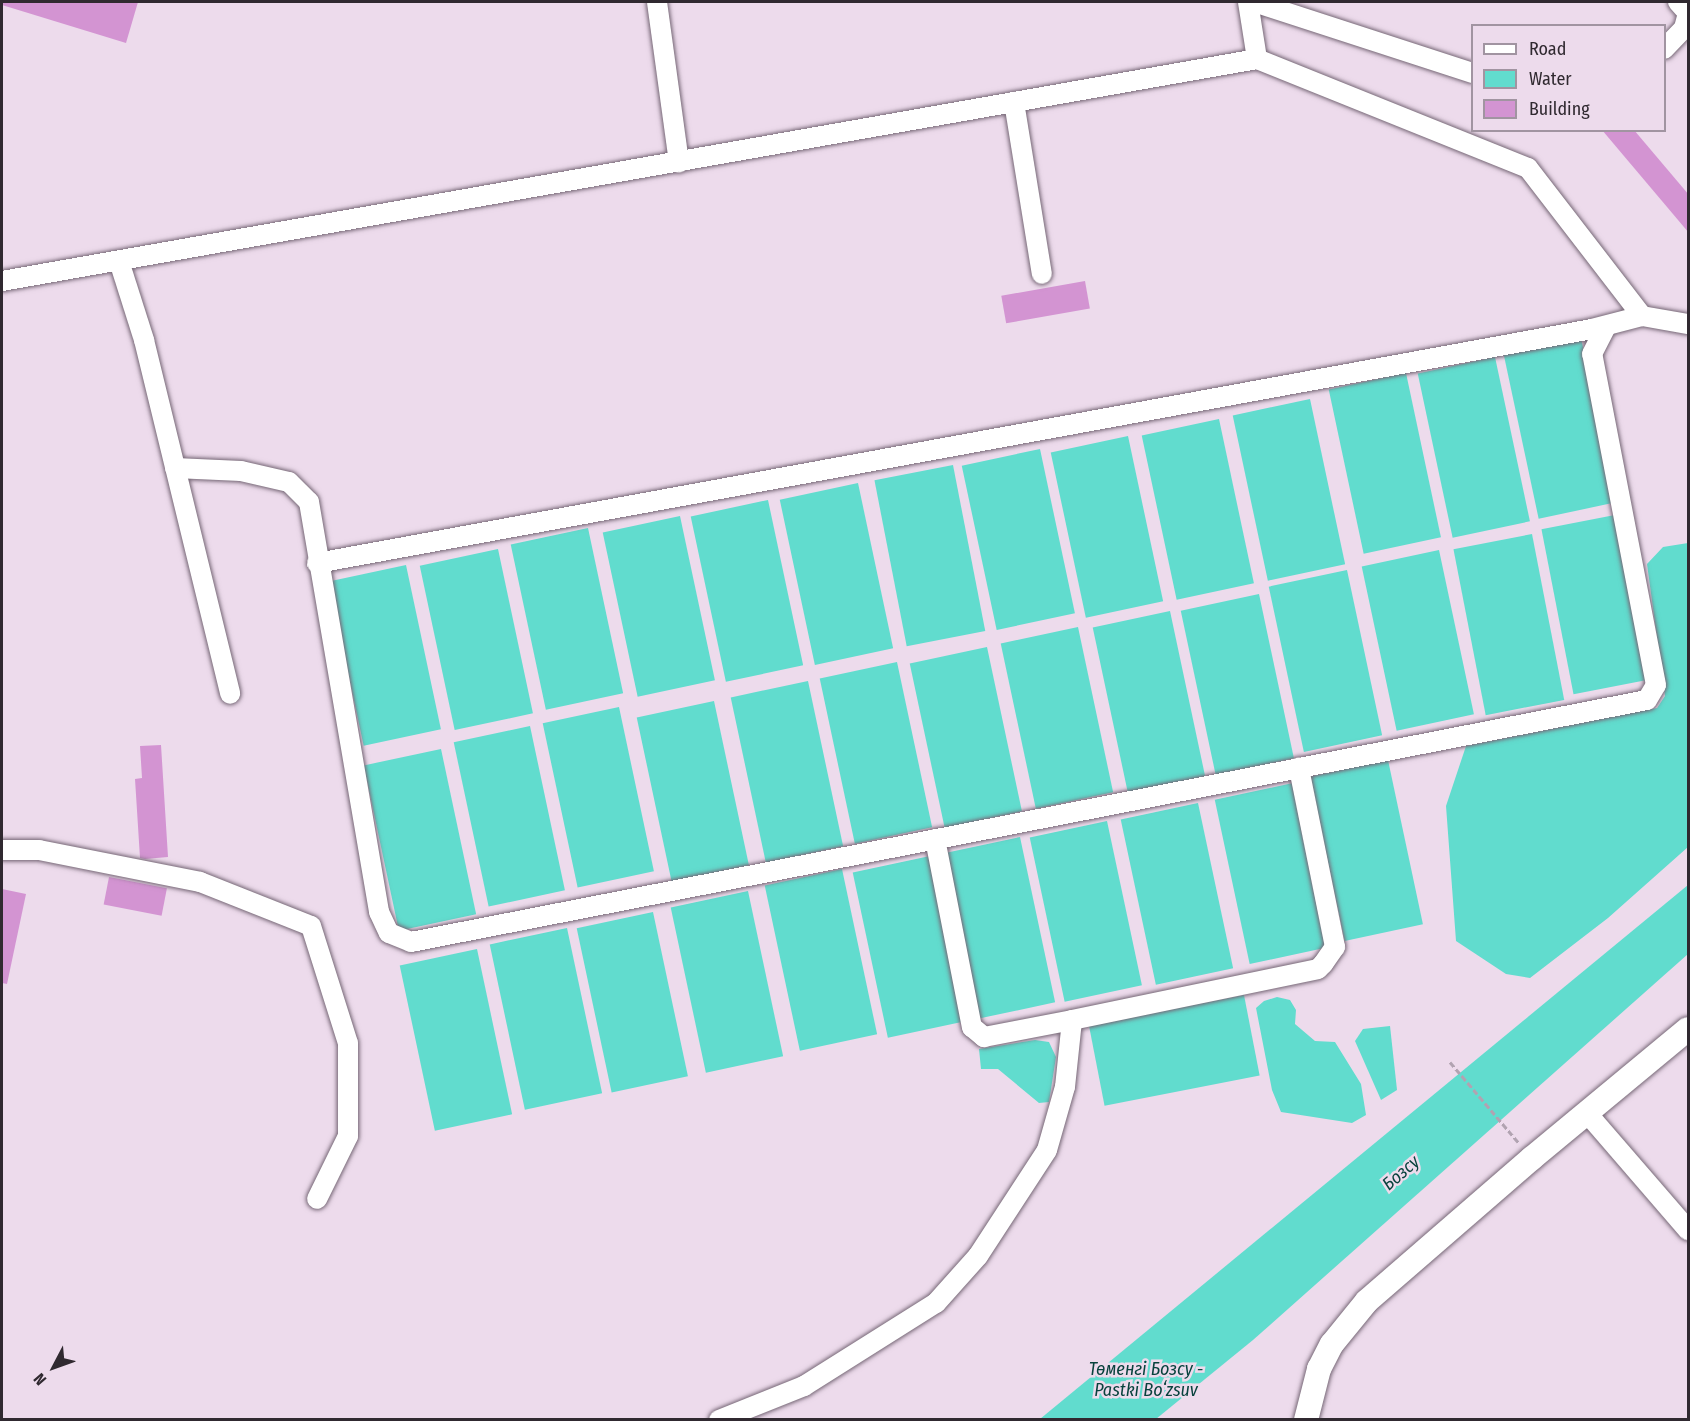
<!DOCTYPE html>
<html>
<head>
<meta charset="utf-8">
<style>
	body { margin:0 }
	#map { position:relative; width:1690px; height:1421px; overflow:hidden; background:#eddbec; font-family:"Fira Sans Condensed",sans-serif }
	div>[style] { position:absolute }
	.water>* { inset:0; background:#61dcce; transform-origin:0 0 }
	.building>* { inset:0; background:#d394d2; transform-origin:0 0 }
	.path>* { height:3px; margin-top:-1.5px; transform-origin:0; background:repeating-linear-gradient(90deg,#b1a3b1 0 6px,transparent 0 9px) }
	.roads { filter:drop-shadow(0 0 2px #766776) drop-shadow(0 0 2px #766776) }
	.minor>* { height:20px; margin:-10px; padding:0 10px; transform-origin:10px; border-radius:10px; background:#fff }
	.major>* { height:24px; margin:-12px; padding:0 12px; transform-origin:12px; border-radius:12px; background:#fff }
	span { translate:-50% -50%; white-space:nowrap; text-align:center; line-height:1.15; -webkit-text-stroke:5px #eddbec; paint-order:stroke }
	.water-label { font-size:18px; color:#08423d; font-style:italic }
	.frame { position:absolute; inset:0; border:3px solid #302930; pointer-events:none }
	.legend { position:absolute; left:1471px; top:24px; width:195px; height:108px; box-sizing:border-box; background:#eddbec; border:2px solid #a194a1; margin:0; padding:8px 10px; list-style:none; font-size:18px; color:#302930 }
	.legend li { display:flex; align-items:center; gap:12px; height:30px }
	.legend b { width:30px; border:2px solid #a194a1 }
	.north { position:absolute; left:24px; top:1337px; width:60px; height:60px; -webkit-text-stroke:4px #eddbec; paint-order:stroke; rotate:229deg; font-size:16px; font-weight:700; line-height:24px; text-align:center; color:#302930 }
	.north::after { content:''; display:block; margin:auto; width:21px; height:27px; background:#302930; clip-path:polygon(50% 0,100% 100%,50% 72%,0 100%) }
</style>
</head>
<body>
<div id="map">
	<div class="water">
		<i style="left:1581px;top:338px;width:168px;height:79px;rotate:78deg"></i>
		<i style="left:1495px;top:357px;width:168px;height:79px;rotate:78deg"></i>
		<i style="left:1406px;top:373px;width:168px;height:79px;rotate:78deg"></i>
		<i style="left:1310px;top:399px;width:169px;height:79px;rotate:78deg"></i>
		<i style="left:1219px;top:419px;width:168px;height:79px;rotate:78deg"></i>
		<i style="left:1128px;top:436px;width:169px;height:79px;rotate:78deg"></i>
		<i style="left:1040px;top:449px;width:168px;height:80px;rotate:78deg"></i>
		<i style="left:953px;top:465px;width:169px;height:80px;rotate:79deg"></i>
		<i style="left:858px;top:483px;width:169px;height:80px;rotate:78deg"></i>
		<i style="left:768px;top:500px;width:169px;height:79px;rotate:78deg"></i>
		<i style="left:1620px;top:514px;width:168px;height:80px;rotate:79deg"></i>
		<i style="left:680px;top:516px;width:168px;height:79px;rotate:78deg"></i>
		<i style="left:588px;top:528px;width:169px;height:79px;rotate:78deg"></i>
		<i style="left:1532px;top:534px;width:169px;height:80px;rotate:79deg"></i>
		<i style="clip-path:polygon(1688px 543px,1688px 847px,1608px 918px,1530px 978px,1506px 974px,1456px 941px,1446px 806px,1466px 746px,1657px 708px,1665px 696px,1647px 564px,1663px 547px)"></i>
		<i style="left:498px;top:549px;width:168px;height:80px;rotate:78deg"></i>
		<i style="left:1439px;top:550px;width:168px;height:79px;rotate:78deg"></i>
		<i style="left:406px;top:565px;width:168px;height:79px;rotate:78deg"></i>
		<i style="left:1347px;top:570px;width:169px;height:80px;rotate:78deg"></i>
		<i style="left:1259px;top:594px;width:168px;height:80px;rotate:78deg"></i>
		<i style="left:1170px;top:611px;width:169px;height:79px;rotate:78deg"></i>
		<i style="left:1078px;top:627px;width:169px;height:79px;rotate:78deg"></i>
		<i style="left:987px;top:647px;width:168px;height:79px;rotate:78deg"></i>
		<i style="left:897px;top:662px;width:169px;height:79px;rotate:78deg"></i>
		<i style="left:808px;top:681px;width:169px;height:79px;rotate:78deg"></i>
		<i style="left:714px;top:701px;width:168px;height:79px;rotate:78deg"></i>
		<i style="left:619px;top:707px;width:168px;height:78px;rotate:78deg"></i>
		<i style="left:530px;top:726px;width:168px;height:78px;rotate:78deg"></i>
		<i style="left:441px;top:749px;width:169px;height:79px;rotate:78deg"></i>
		<i style="left:1388px;top:760px;width:168px;height:80px;rotate:78deg"></i>
		<i style="left:1293px;top:783px;width:168px;height:80px;rotate:78deg"></i>
		<i style="left:1198px;top:803px;width:169px;height:79px;rotate:78deg"></i>
		<i style="left:1107px;top:821px;width:168px;height:79px;rotate:78deg"></i>
		<i style="left:1020px;top:837px;width:169px;height:80px;rotate:78deg"></i>
		<i style="left:930px;top:856px;width:169px;height:79px;rotate:78deg"></i>
		<i style="left:842px;top:869px;width:169px;height:79px;rotate:78deg"></i>
		<i style="clip-path:polygon(1688px 885px,1688px 954px,1253px 1340px,1156px 1419px,1040px 1419px)"></i>
		<i style="left:748px;top:891px;width:169px;height:79px;rotate:78deg"></i>
		<i style="left:653px;top:912px;width:168px;height:78px;rotate:78deg"></i>
		<i style="left:567px;top:928px;width:169px;height:79px;rotate:78deg"></i>
		<i style="left:477px;top:949px;width:169px;height:79px;rotate:78deg"></i>
		<i style="left:1244px;top:995px;width:82px;height:158px;rotate:79deg"></i>
		<i style="clip-path:polygon(1277px 997px,1290px 1000px,1296px 1010px,1295px 1024px,1315px 1041px,1335px 1042px,1361px 1084px,1366px 1115px,1352px 1123px,1281px 1112px,1272px 1090px,1256px 1008px,1264px 1001px)"></i>
		<i style="clip-path:polygon(1390px 1026px,1397px 1090px,1381px 1100px,1355px 1041px,1363px 1029px)"></i>
		<i style="clip-path:polygon(1035px 1040px,1049px 1042px,1056px 1057px,1049px 1102px,1039px 1103px,998px 1069px,981px 1069px,979px 1049px)"></i>
	</div>
	<div class="building">
		<i style="clip-path:polygon(2px 2px,138px 2px,126px 43px,2px 5px)"></i>
		<i style="clip-path:polygon(1602px 130px,1634px 130px,1689px 195px,1689px 233px)"></i>
		<i style="left:1085px;top:281px;width:28px;height:85px;rotate:80deg"></i>
		<i style="clip-path:polygon(161px 745px,168px 857px,145px 859px,140px 858px,135px 779px,142px 778px,140px 746px)"></i>
		<i style="left:109px;top:877px;width:59px;height:28px;rotate:11deg"></i>
		<i style="clip-path:polygon(2px 889px,26px 894px,7px 984px,2px 983px)"></i>
	</div>
	<div class="path">
		<i style="left:1450px;top:1062px;width:106px;rotate:49.6deg"></i>
	</div>
	<div class="roads">
		<div class="minor">
			<i style="left:657px;top:2px;width:162px;rotate:82.2deg"></i>
			<i style="left:1248px;top:2px;width:58px;rotate:81deg"></i>
			<i style="left:1257px;top:59px;width:292px;rotate:21.9deg"></i>
			<i style="left:1528px;top:168px;width:187px;rotate:52.4deg"></i>
			<i style="left:1642px;top:316px;width:47px;rotate:9.9deg"></i>
			<i style="left:1254px;top:2px;width:229px;rotate:18deg"></i>
			<i style="left:1664px;top:49px;width:29px;rotate:-46deg"></i>
			<i style="left:1684px;top:28px;width:16px;rotate:-75deg"></i>
			<i style="left:1688px;top:13px;width:15px;rotate:-132deg"></i>
			<i style="left:1014px;top:102px;width:174px;rotate:80.8deg"></i>
			<i style="left:119px;top:261px;width:83px;rotate:72.4deg"></i>
			<i style="left:144px;top:340px;width:364px;rotate:76.3deg"></i>
			<i style="left:2px;top:281px;width:1274px;rotate:-10.03deg"></i>
			<i style="left:175px;top:468px;width:66px;rotate:2.6deg"></i>
			<i style="left:241px;top:471px;width:49px;rotate:12.9deg"></i>
			<i style="left:289px;top:482px;width:28px;rotate:45deg"></i>
			<i style="left:309px;top:502px;width:416px;rotate:80.3deg"></i>
			<i style="left:379px;top:912px;width:23px;rotate:65deg"></i>
			<i style="left:389px;top:933px;width:24px;rotate:22deg"></i>
			<i style="left:411px;top:942px;width:1259px;rotate:-11.08deg"></i>
			<i style="left:1647px;top:700px;width:17px;rotate:-59deg"></i>
			<i style="left:1656px;top:685px;width:337px;rotate:-100.9deg"></i>
			<i style="left:1592px;top:354px;width:31px;rotate:-63deg"></i>
			<i style="left:317px;top:563px;width:1296px;rotate:-10.4deg"></i>
			<i style="left:1592px;top:329px;width:52px;rotate:-14.6deg"></i>
			<i style="left:935px;top:839px;width:192px;rotate:78.9deg"></i>
			<i style="left:972px;top:1027px;width:16px;rotate:40deg"></i>
			<i style="left:984px;top:1037px;width:90px;rotate:-10.9deg"></i>
			<i style="left:1072px;top:1020px;width:251px;rotate:-11.7deg"></i>
			<i style="left:1318px;top:969px;width:7px;rotate:-45deg"></i>
			<i style="left:1323px;top:964px;width:21px;rotate:-55deg"></i>
			<i style="left:1335px;top:947px;width:183px;rotate:-101.4deg"></i>
			<i style="left:2px;top:850px;width:37px"></i>
			<i style="left:39px;top:850px;width:164px;rotate:11.2deg"></i>
			<i style="left:200px;top:882px;width:119px;rotate:21.6deg"></i>
			<i style="left:311px;top:926px;width:123px;rotate:72.5deg"></i>
			<i style="left:348px;top:1043px;width:93px;rotate:90deg"></i>
			<i style="left:348px;top:1136px;width:70px;rotate:116.2deg"></i>
			<i style="left:1587px;top:1113px;width:155px;rotate:49.2deg"></i>
			<i style="left:719px;top:1420px;width:92px;rotate:-21.8deg"></i>
			<i style="left:804px;top:1386px;width:156px;rotate:-32.2deg"></i>
			<i style="left:936px;top:1303px;width:63px;rotate:-48.2deg"></i>
			<i style="left:978px;top:1256px;width:126px;rotate:-56.9deg"></i>
			<i style="left:1047px;top:1150px;width:66px;rotate:-74.1deg"></i>
			<i style="left:1065px;top:1087px;width:67px;rotate:-84deg"></i>
		</div>
		<div class="major">
			<i style="left:1306px;top:1420px;width:53px;rotate:-75.7deg"></i>
			<i style="left:1319px;top:1369px;width:28px;rotate:-63deg"></i>
			<i style="left:1332px;top:1344px;width:55px;rotate:-50.9deg"></i>
			<i style="left:1367px;top:1301px;width:218px;rotate:-40.9deg"></i>
			<i style="left:1532px;top:1158px;width:202px;rotate:-39.6deg"></i>
		</div>
	</div>
	<div class="water-label">
		<span style="left:1401px;top:1173px;rotate:-41deg">Бозсу</span>
		<span style="left:1146px;top:1380px">Төменгі Бозсу -<br>Pastki Boʻzsuv</span>
	</div>
	<div class="frame"></div>
	<ul class="legend">
	<li><b style="height:8px;background:#fff"></b>Road</li>
	<li><b style="height:16px;background:#61dcce"></b>Water</li>
	<li><b style="height:16px;background:#d394d2"></b>Building</li>
	</ul>
	<div class="north">N</div>
</div>
</body>
</html>
